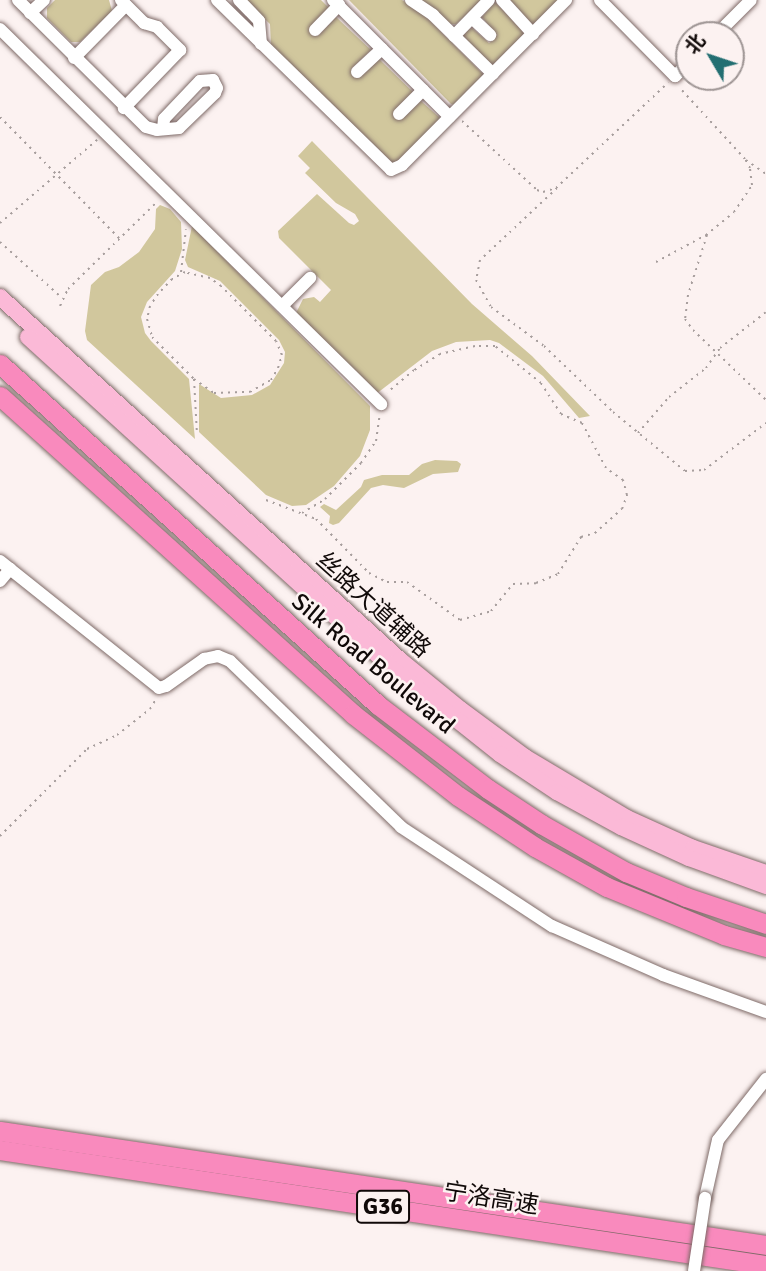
<!DOCTYPE html>
<html>
<head>
<meta charset="utf-8">
<style>
	body { margin:0 }
	#map { position:relative; width:766px; height:1271px; overflow:hidden; background:#fcf2f1; font-family:Signika,"Noto Sans SC",sans-serif }
	div>[style] { position:absolute }
	.green>* { inset:0; background:#d1c79d }
	.path>* { height:2px; margin-top:-1px; transform-origin:0; background:repeating-linear-gradient(90deg,#a79e9d 0 2px,transparent 0 7px) }
	.roads { filter:drop-shadow(0 0 2px #7e6a67) drop-shadow(0 0 2px #7e6a67) }
	.minor>* { height:12px; margin:-6px; padding:0 6px; transform-origin:6px; border-radius:6px; background:#fff }
	.major>* { height:16px; margin:-8px; padding:0 8px; transform-origin:8px; border-radius:8px; background:#fbb9d7 }
	.highway>* { height:19px; margin:-9.5px; padding:0 9.5px; transform-origin:9.5px; border-radius:9.5px; background:#f98abd }
	.bridges { filter:drop-shadow(0 0 2px #7e6a67) drop-shadow(0 0 2px #7e6a67) }
	.minor-bridge>* { height:12px; margin:-6px; padding:0 6px; transform-origin:6px; border-radius:6px; background:#fff }
	span { translate:-50% -50%; white-space:nowrap; text-align:center; line-height:1.15; -webkit-text-stroke:5px #fcf2f1; paint-order:stroke }
	.shield-label span { padding:2px 5px; background:#fcf2f1; border:2px solid; border-radius:5px; -webkit-text-stroke-width:0 }
	.shield-label { font-size:23px; color:#100908; font-weight:700 }
	.street-label { font-size:24px; color:#100908 }
	.north { position:absolute; left:675px; top:21px; width:70px; height:70px; box-sizing:border-box; background:#fcf2f1; border:2px solid #9e9594; border-radius:50%; rotate:309deg; font-size:19px; font-weight:700; line-height:28px; text-align:center; color:#100908 }
	.north::after { content:''; display:block; margin:auto; width:24px; height:32px; background:#236f72; clip-path:polygon(50% 0,100% 100%,50% 72%,0 100%) }
</style>
</head>
<body>
<div id="map">
	<div class="green">
		<i style="clip-path:polygon(55px 0,109px 0,112px 11px,80px 42px,71px 42px,47px 18px,47px 8px)"></i>
		<i style="clip-path:polygon(245px 0,321px 0,329px 8px,310px 29px,318px 36px,336px 17px,371px 50px,351px 69px,359px 77px,379px 59px,414px 93px,394px 113px,402px 119px,421px 101px,439px 117px,438px 124px,399px 163px,389px 163px,271px 46px,270px 24px)"></i>
		<i style="clip-path:polygon(349px 0,402px 0,418px 9px,485px 76px,455px 105px,451px 104px)"></i>
		<i style="clip-path:polygon(417px 0,483px 0,456px 24px,450px 24px)"></i>
		<i style="clip-path:polygon(506px 0,561px 0,534px 27px)"></i>
		<i style="clip-path:polygon(495px 2px,526px 34px,492px 67px,464px 40px,462px 33px,472px 28px,489px 43px,492px 41px,497px 35px,482px 17px)"></i>
		<i style="clip-path:polygon(312px 141px,472px 304px,532px 356px,590px 416px,579px 418px,543px 376px,499px 343px,490px 340px,456px 342px,432px 351px,376px 394px,296px 313px,303px 299px,314px 297px,320px 302px,331px 290px,279px 238px,278px 231px,317px 194px,349px 223px,354px 225px,359px 221px,355px 214px,336px 203px,305px 173px,310px 168px,298px 156px)"></i>
		<i style="clip-path:polygon(160px 205px,170px 209px,181px 222px,182px 249px,175px 271px,147px 302px,141px 317px,145px 333px,151px 341px,189px 379px,195px 439px,87px 340px,85px 331px,91px 285px,105px 272px,119px 267px,139px 252px,155px 229px,156px 209px)"></i>
		<i style="clip-path:polygon(192px 226px,370px 406px,370px 430px,360px 456px,334px 486px,306px 505px,292px 506px,266px 495px,199px 432px,199px 384px,221px 398px,252px 395px,270px 385px,284px 363px,285px 352px,279px 340px,220px 281px,188px 267px,185px 260px)"></i>
		<i style="clip-path:polygon(435px 460px,457px 461px,461px 464px,458px 472px,433px 474px,404px 488px,383px 485px,371px 488px,339px 523px,333px 525px,329px 523px,330px 516px,320px 507px,324px 504px,336px 510px,361px 487px,364px 480px,382px 475px,409px 475px,422px 464px)"></i>
	</div>
	<div class="path">
		<i style="left:0;top:117px;width:170px;rotate:45.5deg"></i>
		<i style="left:462px;top:121px;width:102px;rotate:42.6deg"></i>
		<i style="left:537px;top:190px;width:6px;rotate:18deg"></i>
		<i style="left:543px;top:192px;width:14px;rotate:-17deg"></i>
		<i style="left:556px;top:188px;width:154px;rotate:-43.2deg"></i>
		<i style="left:746px;top:160px;width:24px;rotate:35deg"></i>
		<i style="left:557px;top:188px;width:105px;rotate:136.9deg"></i>
		<i style="left:480px;top:260px;width:20px;rotate:101deg"></i>
		<i style="left:476px;top:280px;width:31px;rotate:61deg"></i>
		<i style="left:491px;top:307px;width:66px;rotate:36.3deg"></i>
		<i style="left:544px;top:346px;width:95px;rotate:43.7deg"></i>
		<i style="left:613px;top:412px;width:93px;rotate:39.3deg"></i>
		<i style="left:685px;top:471px;width:19px;rotate:-3deg"></i>
		<i style="left:704px;top:470px;width:78px;rotate:-37.2deg"></i>
		<i style="left:0;top:223px;width:128px;rotate:-40.6deg"></i>
		<i style="left:707px;top:235px;width:63px;rotate:107.6deg"></i>
		<i style="left:688px;top:295px;width:24px;rotate:97deg"></i>
		<i style="left:685px;top:319px;width:14px;rotate:54deg"></i>
		<i style="left:693px;top:330px;width:101px;rotate:43.8deg"></i>
		<i style="left:0;top:242px;width:84px;rotate:42.1deg"></i>
		<i style="left:656px;top:262px;width:57px;rotate:-28.4deg"></i>
		<i style="left:706px;top:235px;width:36px;rotate:-39deg"></i>
		<i style="left:734px;top:212px;width:32px;rotate:-56deg"></i>
		<i style="left:752px;top:185px;width:17px;rotate:-97deg"></i>
		<i style="left:750px;top:168px;width:10px;rotate:-119deg"></i>
		<i style="left:745px;top:159px;width:96px;rotate:-132.5deg"></i>
		<i style="left:181px;top:272px;width:43px;rotate:-83.4deg"></i>
		<i style="left:60px;top:306px;width:19px;rotate:-65deg"></i>
		<i style="left:68px;top:289px;width:126px;rotate:-44.4deg"></i>
		<i style="left:194px;top:379px;width:24px;rotate:35deg"></i>
		<i style="left:214px;top:393px;width:36px;rotate:-2deg"></i>
		<i style="left:250px;top:392px;width:24px;rotate:-30deg"></i>
		<i style="left:271px;top:380px;width:14px;rotate:-60deg"></i>
		<i style="left:278px;top:368px;width:14px;rotate:-73deg"></i>
		<i style="left:282px;top:355px;width:15px;rotate:-113deg"></i>
		<i style="left:276px;top:341px;width:78px;rotate:-135deg"></i>
		<i style="left:221px;top:286px;width:14px;rotate:-144deg"></i>
		<i style="left:210px;top:278px;width:26px;rotate:-167deg"></i>
		<i style="left:185px;top:272px;width:15px;rotate:152deg"></i>
		<i style="left:172px;top:279px;width:21px;rotate:133deg"></i>
		<i style="left:158px;top:294px;width:14px;rotate:124deg"></i>
		<i style="left:150px;top:306px;width:13px;rotate:103deg"></i>
		<i style="left:147px;top:319px;width:19px;rotate:74deg"></i>
		<i style="left:152px;top:337px;width:59px;rotate:45deg"></i>
		<i style="left:194px;top:379px;width:55px;rotate:86.9deg"></i>
		<i style="left:638px;top:433px;width:48px;rotate:-49.3deg"></i>
		<i style="left:669px;top:397px;width:47px;rotate:-38.1deg"></i>
		<i style="left:706px;top:368px;width:24px;rotate:-55deg"></i>
		<i style="left:720px;top:348px;width:58px;rotate:-38deg"></i>
		<i style="left:266px;top:500px;width:53px;rotate:20.8deg"></i>
		<i style="left:316px;top:519px;width:76px;rotate:45.5deg"></i>
		<i style="left:369px;top:573px;width:20px;rotate:27deg"></i>
		<i style="left:387px;top:582px;width:20px"></i>
		<i style="left:407px;top:582px;width:65px;rotate:35.6deg"></i>
		<i style="left:460px;top:620px;width:32px;rotate:-16deg"></i>
		<i style="left:491px;top:611px;width:35px;rotate:-51deg"></i>
		<i style="left:513px;top:584px;width:23px;rotate:-2deg"></i>
		<i style="left:536px;top:583px;width:24px;rotate:-22deg"></i>
		<i style="left:558px;top:574px;width:44px;rotate:-58.1deg"></i>
		<i style="left:581px;top:537px;width:15px;rotate:-16deg"></i>
		<i style="left:595px;top:533px;width:36px;rotate:-42deg"></i>
		<i style="left:622px;top:509px;width:15px;rotate:-70deg"></i>
		<i style="left:627px;top:495px;width:16px;rotate:-105deg"></i>
		<i style="left:623px;top:480px;width:21px;rotate:-145deg"></i>
		<i style="left:606px;top:468px;width:51px;rotate:-118.1deg"></i>
		<i style="left:582px;top:423px;width:23px;rotate:-157deg"></i>
		<i style="left:561px;top:414px;width:37px;rotate:-123deg"></i>
		<i style="left:541px;top:383px;width:59px;rotate:-141.2deg"></i>
		<i style="left:495px;top:346px;width:20px;rotate:180deg"></i>
		<i style="left:475px;top:346px;width:36px;rotate:167deg"></i>
		<i style="left:440px;top:354px;width:31px;rotate:148deg"></i>
		<i style="left:414px;top:370px;width:35px;rotate:140deg"></i>
		<i style="left:302px;top:513px;width:27px;rotate:-31deg"></i>
		<i style="left:325px;top:499px;width:51px;rotate:-45deg"></i>
		<i style="left:361px;top:463px;width:27px;rotate:-56deg"></i>
		<i style="left:376px;top:441px;width:27px;rotate:-82deg"></i>
		<i style="left:0;top:836px;width:123px;rotate:-45deg"></i>
		<i style="left:87px;top:749px;width:33px;rotate:-25deg"></i>
		<i style="left:117px;top:735px;width:42px;rotate:-38.2deg"></i>
		<i style="left:150px;top:709px;width:12px;rotate:-59deg"></i>
	</div>
	<div class="roads">
		<div class="minor">
			<i style="left:18px;top:0;width:180px;rotate:44.8deg"></i>
			<i style="left:146px;top:127px;width:11px;rotate:15deg"></i>
			<i style="left:157px;top:130px;width:22px;rotate:-5deg"></i>
			<i style="left:179px;top:128px;width:50px;rotate:-44.2deg"></i>
			<i style="left:215px;top:93px;width:5px;rotate:-68deg"></i>
			<i style="left:217px;top:88px;width:9px;rotate:-117deg"></i>
			<i style="left:213px;top:80px;width:13px;rotate:176deg"></i>
			<i style="left:200px;top:81px;width:52px;rotate:133.5deg"></i>
			<i style="left:164px;top:119px;width:10px;rotate:96deg"></i>
			<i style="left:121px;top:0;width:33px;rotate:45deg"></i>
			<i style="left:144px;top:23px;width:14px;rotate:17deg"></i>
			<i style="left:157px;top:27px;width:33px;rotate:45deg"></i>
			<i style="left:180px;top:50px;width:81px;rotate:134deg"></i>
			<i style="left:217px;top:0;width:243px;rotate:44.3deg"></i>
			<i style="left:391px;top:170px;width:12px;rotate:-24deg"></i>
			<i style="left:402px;top:165px;width:233px;rotate:-45.2deg"></i>
			<i style="left:239px;top:0;width:29px;rotate:46deg"></i>
			<i style="left:259px;top:21px;width:23px;rotate:85deg"></i>
			<i style="left:333px;top:0;width:165px;rotate:45deg"></i>
			<i style="left:411px;top:0;width:27px;rotate:34deg"></i>
			<i style="left:433px;top:15px;width:84px;rotate:44.5deg"></i>
			<i style="left:502px;top:0;width:46px;rotate:47.6deg"></i>
			<i style="left:600px;top:0;width:107px;rotate:45.4deg"></i>
			<i style="left:675px;top:76px;width:19px;rotate:-43deg"></i>
			<i style="left:30px;top:13px;width:19px;rotate:-43deg"></i>
			<i style="left:472px;top:18px;width:25px;rotate:43deg"></i>
			<i style="left:0;top:29px;width:535px;rotate:44.55deg"></i>
			<i style="left:315px;top:30px;width:35px;rotate:-46deg"></i>
			<i style="left:716px;top:35px;width:49px;rotate:-45deg"></i>
			<i style="left:454px;top:36px;width:50px;rotate:-45.8deg"></i>
			<i style="left:74px;top:58px;width:74px;rotate:-45.5deg"></i>
			<i style="left:357px;top:72px;width:34px;rotate:-43deg"></i>
			<i style="left:399px;top:114px;width:34px;rotate:-45deg"></i>
			<i style="left:282px;top:306px;width:40px;rotate:-45deg"></i>
			<i style="left:0;top:561px;width:203px;rotate:38.6deg"></i>
			<i style="left:159px;top:688px;width:7px;rotate:-16deg"></i>
			<i style="left:166px;top:686px;width:47px;rotate:-35.4deg"></i>
			<i style="left:204px;top:659px;width:14px;rotate:-12deg"></i>
			<i style="left:218px;top:656px;width:13px;rotate:23deg"></i>
			<i style="left:230px;top:661px;width:238px;rotate:44.1deg"></i>
			<i style="left:401px;top:827px;width:181px;rotate:33.3deg"></i>
			<i style="left:552px;top:926px;width:121px;rotate:23.8deg"></i>
			<i style="left:663px;top:975px;width:109px;rotate:19.8deg"></i>
			<i style="left:0;top:581px;width:16px;rotate:-50deg"></i>
			<i style="left:705px;top:1198px;width:59px;rotate:-77.4deg"></i>
			<i style="left:718px;top:1140px;width:78px;rotate:-51.8deg"></i>
		</div>
		<div class="major">
			<i style="left:0;top:297px;width:540px;rotate:42.22deg"></i>
			<i style="left:400px;top:660px;width:77px;rotate:39.2deg"></i>
			<i style="left:460px;top:709px;width:81px;rotate:36.4deg"></i>
			<i style="left:525px;top:757px;width:119px;rotate:30.9deg"></i>
			<i style="left:627px;top:818px;width:72px;rotate:24.4deg"></i>
			<i style="left:693px;top:848px;width:77px;rotate:18.9deg"></i>
			<i style="left:28px;top:337px;width:493px;rotate:42.3deg"></i>
			<i style="left:393px;top:669px;width:137px;rotate:38.5deg"></i>
			<i style="left:500px;top:754px;width:69px;rotate:33.7deg"></i>
			<i style="left:557px;top:792px;width:73px;rotate:28.7deg"></i>
			<i style="left:621px;top:827px;width:75px;rotate:24.5deg"></i>
			<i style="left:689px;top:858px;width:82px;rotate:20deg"></i>
		</div>
		<div class="highway">
			<i style="left:0;top:364px;width:509px;rotate:42.05deg"></i>
			<i style="left:378px;top:705px;width:138px;rotate:37.4deg"></i>
			<i style="left:488px;top:789px;width:64px;rotate:33.4deg"></i>
			<i style="left:541px;top:824px;width:98px;rotate:29.5deg"></i>
			<i style="left:626px;top:872px;width:65px;rotate:22.6deg"></i>
			<i style="left:686px;top:897px;width:84px;rotate:18.6deg"></i>
			<i style="left:0;top:396px;width:475px;rotate:42deg"></i>
			<i style="left:353px;top:714px;width:133px;rotate:38deg"></i>
			<i style="left:458px;top:796px;width:92px;rotate:33.5deg"></i>
			<i style="left:535px;top:847px;width:82px;rotate:29.1deg"></i>
			<i style="left:607px;top:887px;width:126px;rotate:22.3deg"></i>
			<i style="left:724px;top:935px;width:44px;rotate:15.9deg"></i>
			<i style="left:0;top:1131px;width:774px;rotate:8.46deg"></i>
			<i style="left:0;top:1150px;width:775px;rotate:8.54deg"></i>
		</div>
	</div>
	<div class="bridges">
		<div class="minor-bridge">
			<i style="left:694px;top:1271px;width:74px;rotate:-81.4deg"></i>
		</div>
	</div>
	<div class="shield-label">
		<span style="left:383px;top:1207px">G36</span>
	</div>
	<div class="street-label">
		<span style="left:373px;top:605px;rotate:42deg">丝路大道辅路</span>
		<span style="left:373px;top:664px;rotate:40deg">Silk Road Boulevard</span>
		<span style="left:491px;top:1199px;rotate:9deg">宁洛高速</span>
	</div>
	<div class="north">北</div>
</div>
</body>
</html>
